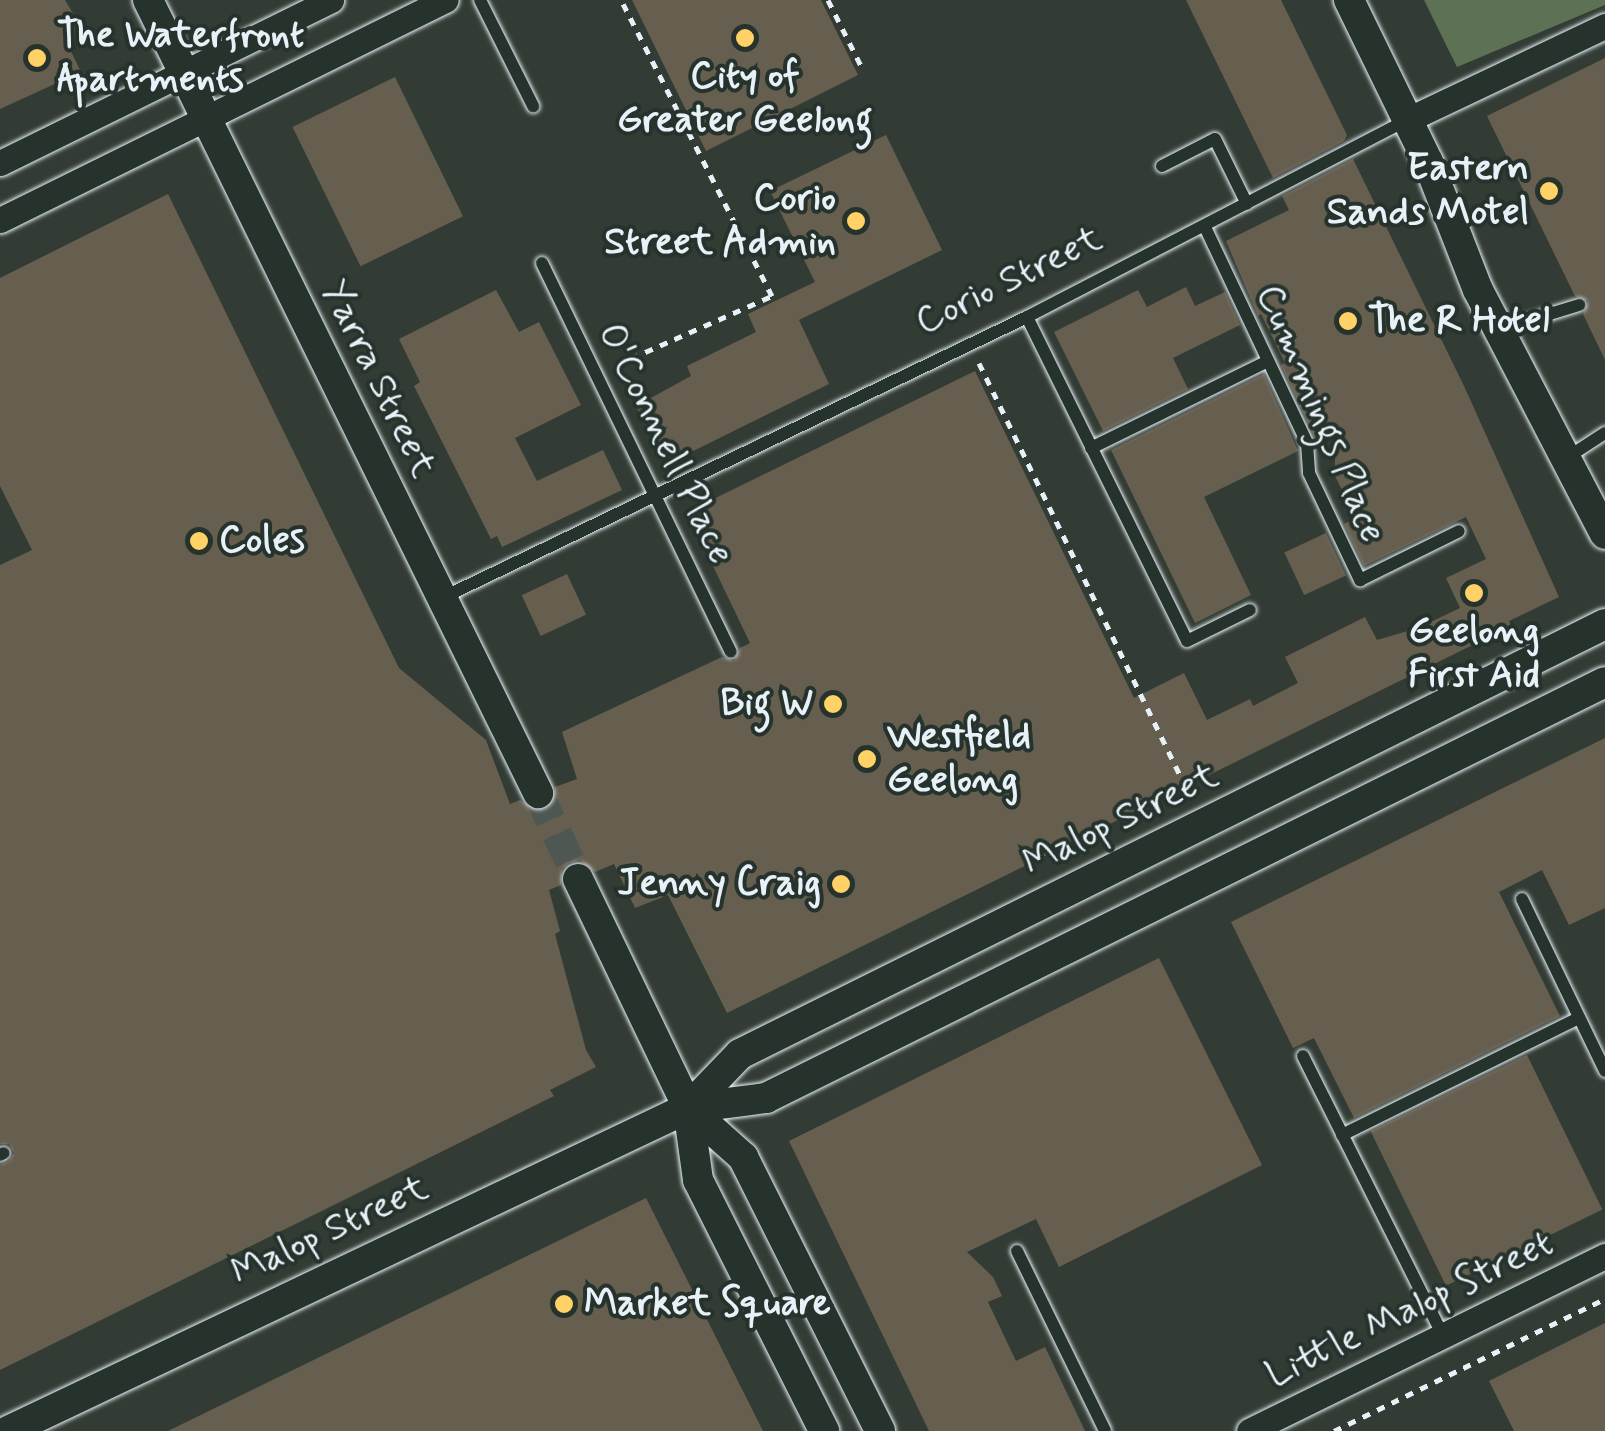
<!DOCTYPE html>
<html>
<head>
<meta charset="utf-8">
<style>
	body { margin:0 }
	#map { position:relative; width:1605px; height:1431px; overflow:hidden; background:#333c34; font-family:Mynerve,sans-serif }
	div>[style] { position:absolute }
	.green>* { inset:0; background:#5d7154 }
	.building>* { inset:0; background:#665f4f; transform-origin:0 0 }
	.tertiary-tunnel>* { height:30px; margin-top:-15px; transform-origin:0; background:repeating-linear-gradient(90deg,#4e5751 0 30px,transparent 0 45px) }
	.path>* { height:5px; margin-top:-2.5px; transform-origin:0; background:repeating-linear-gradient(90deg,#e8f1f8 0 8px,transparent 0 16px) }
	.roads { filter:drop-shadow(0 0 2px #e8f1f8) drop-shadow(0 0 2px #e8f1f8) }
	.service>* { height:12px; margin:-6px; padding:0 6px; transform-origin:6px; border-radius:6px; background:#26332d }
	.minor>* { height:25px; margin:-12.5px; padding:0 12.5px; transform-origin:12.5px; border-radius:12.5px; background:#26332d }
	.tertiary>* { height:30px; margin:-15px; padding:0 15px; transform-origin:15px; border-radius:15px; background:#26332d }
	.dots>* { width:28px; height:28px; translate:-50% -50%; box-sizing:border-box; border:5px solid #26332d; border-radius:50% }
	span { translate:-50% -50%; white-space:nowrap; text-align:center; line-height:1.15; -webkit-text-stroke:8px #26332d; paint-order:stroke }
	.poi-label { font-size:38px; color:#e8f1f8; font-weight:700 }
	.left { translate:0 -50%; text-align:left }
	.right { translate:-100% -50%; text-align:right }
	.street-label { font-size:38px; color:#e8f1f8 }
</style>
</head>
<body>
<div id="map">
	<div class="green">
		<i style="clip-path:polygon(1424px 0,1605px 0,1605px 5px,1457px 67px)"></i>
	</div>
	<div class="building">
		<i style="clip-path:polygon(0 0,65px 0,87px 37px,68px 45px,81px 72px,0 109px)"></i>
		<i style="clip-path:polygon(632px 0,821px 0,858px 75px,706px 151px)"></i>
		<i style="clip-path:polygon(1186px 0,1281px 0,1347px 135px,1344px 141px,1273px 178px)"></i>
		<i style="clip-path:polygon(1605px 58px,1605px 360px,1583px 314px,1588px 301px,1575px 296px,1570px 286px,1487px 116px)"></i>
		<i style="left:395px;top:77px;width:155px;height:114px;rotate:64deg"></i>
		<i style="clip-path:polygon(886px 135px,942px 250px,799px 320px,829px 384px,665px 465px,636px 406px,691px 376px,687px 366px,756px 332px,748px 314px,815px 282px,770px 191px)"></i>
		<i style="clip-path:polygon(1353px 159px,1464px 386px,1559px 597px,1509px 621px,1511px 626px,727px 1013px,668px 895px,635px 908px,614px 864px,595px 872px,580px 860px,569px 863px,562px 869px,561px 885px,549px 890px,560px 931px,555px 934px,586px 1050px,596px 1067px,550px 1090px,554px 1096px,0 1370px,0 1165px,9px 1161px,14px 1153px,9px 1144px,0 1144px,0 565px,32px 550px,0 486px,0 278px,168px 194px,399px 668px,486px 740px,510px 804px,520px 800px,538px 812px,553px 804px,555px 787px,577px 779px,562px 732px,722px 657px,734px 661px,740px 648px,750px 643px,687px 512px,975px 371px,1134px 698px,1184px 673px,1207px 720px,1250px 699px,1253px 706px,1298px 683px,1285px 657px,1365px 617px,1377px 640px,1418px 628px,1460px 608px,1446px 578px,1486px 559px,1466px 517px,1364px 566px,1344px 524px,1356px 518px,1335px 476px,1335px 433px,1317px 442px,1281px 365px,1285px 363px,1261px 314px,1258px 316px,1226px 241px,1289px 210px,1282px 196px)"></i>
		<i style="clip-path:polygon(1186px 287px,1195px 306px,1225px 292px,1240px 325px,1173px 358px,1188px 389px,1103px 431px,1054px 332px,1138px 290px,1147px 307px)"></i>
		<i style="clip-path:polygon(496px 290px,519px 332px,539px 322px,581px 405px,515px 438px,537px 481px,603px 450px,622px 490px,502px 547px,497px 536px,491px 539px,414px 386px,420px 382px,399px 339px)"></i>
		<i style="clip-path:polygon(1264px 374px,1298px 451px,1204px 497px,1251px 595px,1195px 623px,1111px 450px)"></i>
		<i style="left:1326px;top:533px;width:47px;height:46px;rotate:65deg"></i>
		<i style="left:567px;top:574px;width:45px;height:50px;rotate:65deg"></i>
		<i style="clip-path:polygon(1605px 738px,1605px 908px,1569px 925px,1542px 870px,1499px 892px,1560px 1016px,1354px 1118px,1314px 1038px,1293px 1048px,1231px 922px)"></i>
		<i style="clip-path:polygon(1159px 958px,1262px 1165px,1059px 1267px,1036px 1219px,967px 1252px,993px 1277px,1002px 1296px,988px 1302px,1016px 1361px,1045px 1347px,1085px 1431px,929px 1431px,789px 1141px)"></i>
		<i style="left:1527px;top:1055px;width:172px;height:174px;rotate:64deg"></i>
		<i style="clip-path:polygon(646px 1198px,763px 1431px,168px 1431px)"></i>
		<i style="clip-path:polygon(1605px 1323px,1605px 1431px,1514px 1431px,1489px 1381px)"></i>
	</div>
	<div class="tertiary-tunnel">
		<i style="left:538px;top:793px;width:95px;rotate:65.1deg"></i>
	</div>
	<div class="path">
		<i style="left:828px;top:0;width:78px;rotate:63.4deg"></i>
		<i style="left:979px;top:363px;width:477px;rotate:64deg"></i>
		<i style="left:616px;top:365px;width:171px;rotate:-23.9deg"></i>
		<i style="left:772px;top:296px;width:332px;rotate:-117deg"></i>
		<i style="left:1334px;top:1431px;width:301px;rotate:-26deg"></i>
	</div>
	<div class="roads">
		<div class="service">
			<i style="left:480px;top:0;width:119px;rotate:63.4deg"></i>
			<i style="left:1162px;top:166px;width:59px;rotate:-27deg"></i>
			<i style="left:1215px;top:139px;width:72px;rotate:63.8deg"></i>
			<i style="left:1205px;top:227px;width:239px;rotate:64.7deg"></i>
			<i style="left:1307px;top:443px;width:30px;rotate:86deg"></i>
			<i style="left:1309px;top:473px;width:119px;rotate:64.5deg"></i>
			<i style="left:1360px;top:580px;width:110px;rotate:-26.3deg"></i>
			<i style="left:542px;top:263px;width:432px;rotate:64.1deg"></i>
			<i style="left:1027px;top:317px;width:361px;rotate:63.7deg"></i>
			<i style="left:1187px;top:641px;width:70px;rotate:-26.2deg"></i>
			<i style="left:1501px;top:329px;width:82px;rotate:-17.1deg"></i>
			<i style="left:1091px;top:448px;width:197px;rotate:-26.2deg"></i>
			<i style="left:1565px;top:459px;width:48px;rotate:-33deg"></i>
			<i style="left:444px;top:597px;width:647px;rotate:-25.65deg"></i>
			<i style="left:1027px;top:317px;width:428px;rotate:-27.4deg"></i>
			<i style="left:1522px;top:899px;width:191px;rotate:64.2deg"></i>
			<i style="left:1303px;top:1056px;width:313px;rotate:63.4deg"></i>
			<i style="left:1342px;top:1135px;width:264px;rotate:-26.3deg"></i>
			<i style="left:0;top:1155px;width:4px;rotate:-27deg"></i>
			<i style="left:1017px;top:1251px;width:200px;rotate:63.9deg"></i>
		</div>
		<div class="minor">
			<i style="left:1407px;top:120px;width:219px;rotate:-25.4deg"></i>
			<i style="left:0;top:163px;width:369px;rotate:-26.2deg"></i>
			<i style="left:0;top:220px;width:497px;rotate:-26.3deg"></i>
			<i style="left:1249px;top:1431px;width:397px;rotate:-26.2deg"></i>
		</div>
		<div class="tertiary">
			<i style="left:148px;top:0;width:884px;rotate:63.81deg"></i>
			<i style="left:1349px;top:0;width:180px;rotate:64deg"></i>
			<i style="left:1428px;top:162px;width:137px;rotate:68.7deg"></i>
			<i style="left:1478px;top:290px;width:275px;rotate:62.5deg"></i>
			<i style="left:578px;top:879px;width:254px;rotate:64.3deg"></i>
			<i style="left:688px;top:1108px;width:73px;rotate:82.1deg"></i>
			<i style="left:698px;top:1180px;width:281px;rotate:63.3deg"></i>
			<i style="left:688px;top:1108px;width:75px;rotate:-46.1deg"></i>
			<i style="left:740px;top:1054px;width:966px;rotate:-26.43deg"></i>
			<i style="left:688px;top:1108px;width:74px;rotate:41.7deg"></i>
			<i style="left:743px;top:1157px;width:306px;rotate:63.4deg"></i>
			<i style="left:8px;top:1431px;width:753px;rotate:-25.41deg"></i>
			<i style="left:688px;top:1108px;width:79px;rotate:-7.3deg"></i>
			<i style="left:766px;top:1098px;width:936px;rotate:-26.37deg"></i>
		</div>
	</div>
	<div class="dots">
		<i style="left:745px;top:38px;background:#ffd166"></i>
		<i style="left:37px;top:58px;background:#ffd166"></i>
		<i style="left:1549px;top:191px;background:#ffd166"></i>
		<i style="left:856px;top:221px;background:#ffd166"></i>
		<i style="left:1348px;top:321px;background:#ffd166"></i>
		<i style="left:199px;top:541px;background:#ffd166"></i>
		<i style="left:1474px;top:593px;background:#ffd166"></i>
		<i style="left:833px;top:704px;background:#ffd166"></i>
		<i style="left:867px;top:759px;background:#ffd166"></i>
		<i style="left:841px;top:884px;background:#ffd166"></i>
		<i style="left:564px;top:1304px;background:#ffd166"></i>
	</div>
	<div class="poi-label">
		<span class="left" style="left:57px;top:58px">The Waterfront<br>Apartments</span>
		<span style="left:745px;top:99px">City of<br>Greater Geelong</span>
		<span class="right" style="left:1529px;top:191px">Eastern<br>Sands Motel</span>
		<span class="right" style="left:836px;top:221px">Corio<br>Street Admin</span>
		<span class="left" style="left:1368px;top:321px">The R Hotel</span>
		<span class="left" style="left:219px;top:541px">Coles</span>
		<span style="left:1474px;top:654px">Geelong<br>First Aid</span>
		<span class="right" style="left:813px;top:704px">Big W</span>
		<span class="left" style="left:887px;top:759px">Westfield<br>Geelong</span>
		<span class="right" style="left:821px;top:884px">Jenny Craig</span>
		<span class="left" style="left:584px;top:1304px">Market Square</span>
	</div>
	<div class="street-label">
		<span style="left:1009px;top:281px;rotate:-26deg">Corio Street</span>
		<span style="left:378px;top:379px;rotate:64deg">Yarra Street</span>
		<span style="left:1320px;top:414px;rotate:67deg">Cummings Place</span>
		<span style="left:665px;top:444px;rotate:64deg">O'Connell Place</span>
		<span style="left:1121px;top:820px;rotate:-26deg">Malop Street</span>
		<span style="left:330px;top:1231px;rotate:-25deg">Malop Street</span>
		<span style="left:1410px;top:1310px;rotate:-26deg">Little Malop Street</span>
	</div>
</div>
</body>
</html>
